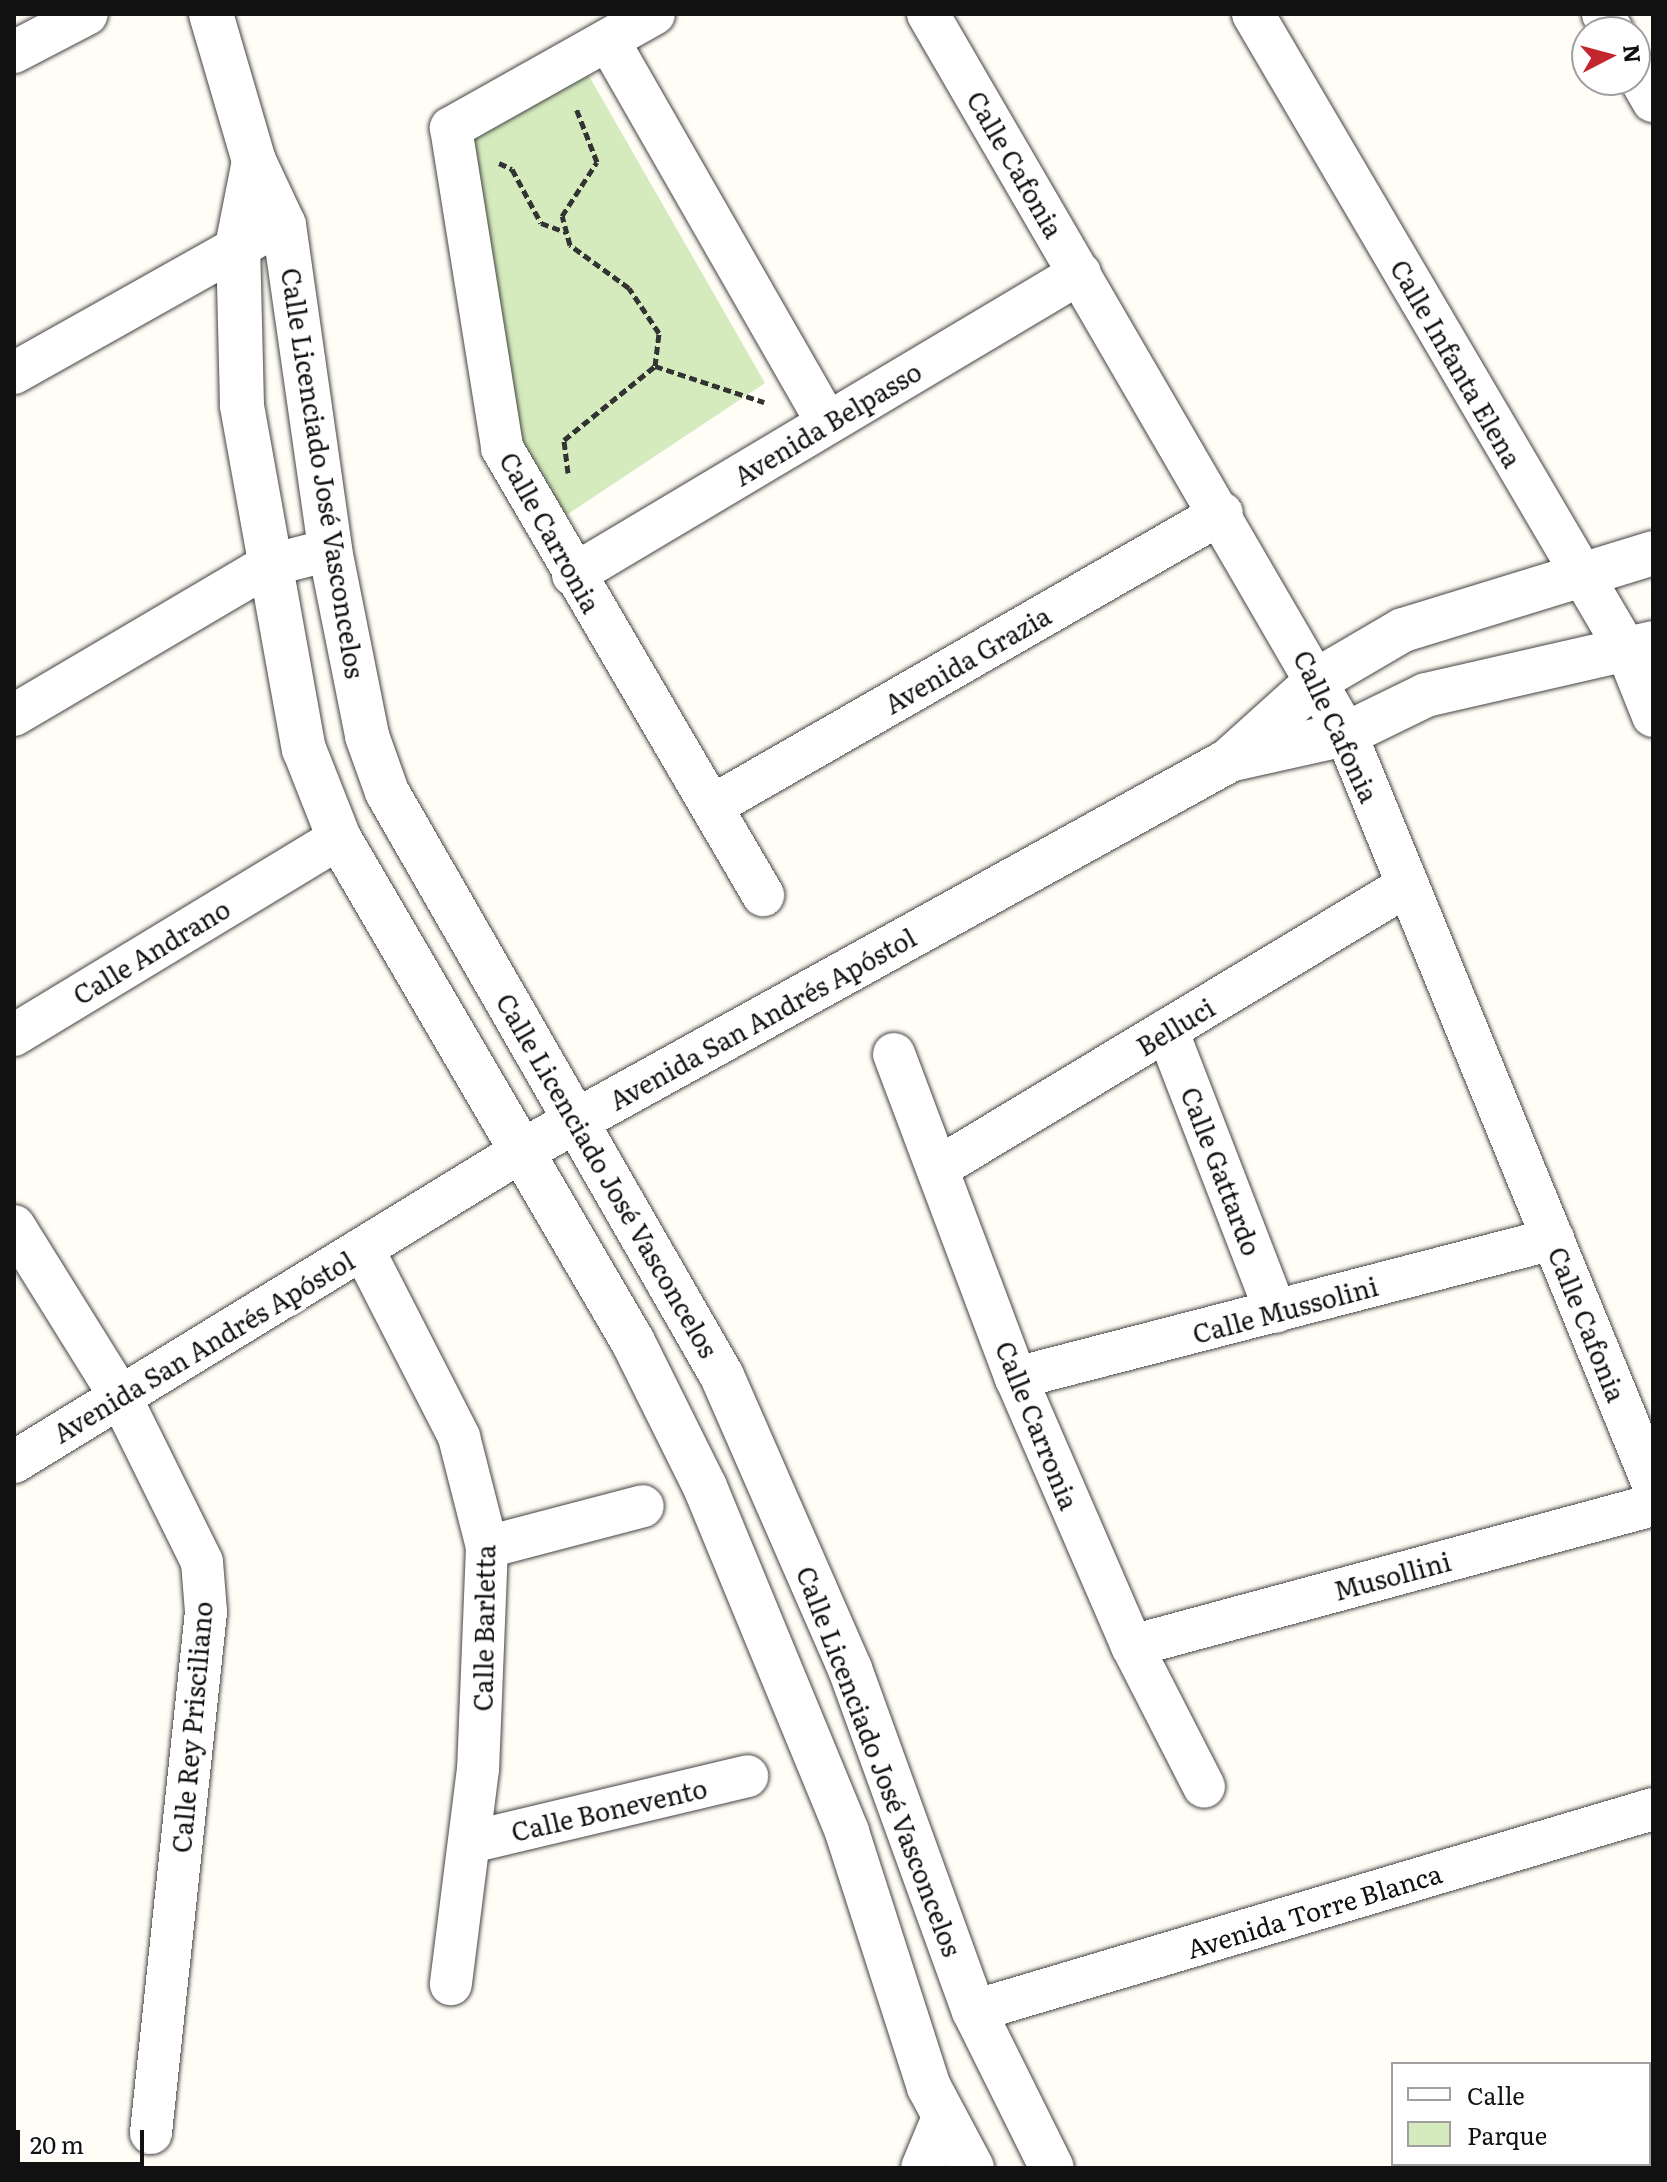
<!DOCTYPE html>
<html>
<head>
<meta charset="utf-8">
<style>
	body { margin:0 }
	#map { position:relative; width:1667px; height:2182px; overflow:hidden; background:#fffdf5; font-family:Literata,serif }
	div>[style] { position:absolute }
	.green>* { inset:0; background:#d5ebbd }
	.path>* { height:5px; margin-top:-2.5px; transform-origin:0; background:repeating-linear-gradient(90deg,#333 0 8px,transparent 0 12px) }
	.roads { filter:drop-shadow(0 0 2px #444) drop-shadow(0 0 2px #444) }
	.minor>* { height:42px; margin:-21px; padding:0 21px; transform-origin:21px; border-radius:21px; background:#fff }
	.tertiary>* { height:44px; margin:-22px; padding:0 22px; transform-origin:22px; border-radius:22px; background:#fff }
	span { translate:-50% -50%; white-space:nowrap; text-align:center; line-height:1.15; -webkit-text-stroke:8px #fff; paint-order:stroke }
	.street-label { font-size:26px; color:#111 }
	.frame { position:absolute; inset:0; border:16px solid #111; pointer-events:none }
	.legend { position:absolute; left:1391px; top:2062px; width:260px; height:104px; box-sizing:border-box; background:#fff; border:2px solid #a0a0a0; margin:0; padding:10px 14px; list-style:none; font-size:24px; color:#111 }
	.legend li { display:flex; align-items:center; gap:16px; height:40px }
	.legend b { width:40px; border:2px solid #a0a0a0 }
	.north { position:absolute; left:1571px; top:16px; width:80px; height:80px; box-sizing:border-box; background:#fff; border:2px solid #a0a0a0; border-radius:50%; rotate:84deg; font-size:22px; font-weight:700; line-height:32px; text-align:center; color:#111 }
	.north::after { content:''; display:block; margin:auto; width:28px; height:36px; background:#c4262e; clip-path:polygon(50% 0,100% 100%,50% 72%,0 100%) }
	.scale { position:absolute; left:16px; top:2130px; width:128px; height:36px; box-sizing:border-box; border:4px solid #111; border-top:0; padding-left:10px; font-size:24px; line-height:28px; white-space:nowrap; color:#111; -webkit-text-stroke:6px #fff; paint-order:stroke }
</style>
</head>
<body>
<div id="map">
	<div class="green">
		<i style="clip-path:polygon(581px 62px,765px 383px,559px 520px,514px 441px,455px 131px)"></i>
	</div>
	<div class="path">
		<i style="left:499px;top:163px;width:14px;rotate:25deg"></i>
		<i style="left:512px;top:169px;width:61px;rotate:61.8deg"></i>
		<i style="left:541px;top:223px;width:27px;rotate:20deg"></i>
		<i style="left:655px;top:366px;width:115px;rotate:18.3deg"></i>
		<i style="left:568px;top:473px;width:33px;rotate:-97deg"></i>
		<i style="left:564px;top:440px;width:117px;rotate:-39.1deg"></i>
		<i style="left:655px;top:366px;width:33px;rotate:-83deg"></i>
		<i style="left:659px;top:333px;width:54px;rotate:-123.7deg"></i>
		<i style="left:629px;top:288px;width:73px;rotate:-143.9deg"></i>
		<i style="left:570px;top:245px;width:30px;rotate:-105deg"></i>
		<i style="left:562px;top:216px;width:64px;rotate:-57.1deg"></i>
		<i style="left:597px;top:162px;width:58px;rotate:-111.3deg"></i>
	</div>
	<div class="roads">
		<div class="minor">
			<i style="left:654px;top:14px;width:233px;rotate:150.7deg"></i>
			<i style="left:451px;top:128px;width:324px;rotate:80.9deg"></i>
			<i style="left:502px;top:448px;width:518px;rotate:59.72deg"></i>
			<i style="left:928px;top:14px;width:833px;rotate:59.86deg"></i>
			<i style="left:1346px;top:734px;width:810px;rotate:67.74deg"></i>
			<i style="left:1253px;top:14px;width:739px;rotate:59.58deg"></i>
			<i style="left:1627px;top:651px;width:70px;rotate:68.2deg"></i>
			<i style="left:1603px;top:14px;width:21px;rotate:61deg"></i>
			<i style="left:608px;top:40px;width:441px;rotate:60.2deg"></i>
			<i style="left:14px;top:52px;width:82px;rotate:-27.5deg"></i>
			<i style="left:1635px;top:70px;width:36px;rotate:60deg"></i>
			<i style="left:14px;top:373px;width:290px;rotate:-29.3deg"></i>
			<i style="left:573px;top:575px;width:590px;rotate:-30.78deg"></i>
			<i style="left:14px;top:715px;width:294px;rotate:-30.5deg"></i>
			<i style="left:267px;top:566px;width:65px;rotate:-14.3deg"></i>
			<i style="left:712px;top:806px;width:588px;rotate:-29.88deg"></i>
			<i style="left:1167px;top:1030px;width:302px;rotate:68.9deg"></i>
			<i style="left:14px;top:1035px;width:380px;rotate:-31.2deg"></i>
			<i style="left:894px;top:1054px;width:346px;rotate:69.4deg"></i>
			<i style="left:1016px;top:1378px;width:292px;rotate:66.6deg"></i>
			<i style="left:1132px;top:1646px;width:158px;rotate:62.9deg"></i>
			<i style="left:941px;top:1166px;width:545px;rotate:-31.04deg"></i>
			<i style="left:14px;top:1226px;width:200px;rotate:58.1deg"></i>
			<i style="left:120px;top:1396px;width:185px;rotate:63.7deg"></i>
			<i style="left:202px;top:1562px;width:50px;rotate:85.4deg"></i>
			<i style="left:206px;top:1612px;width:524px;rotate:96.03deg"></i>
			<i style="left:363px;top:1249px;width:211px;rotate:62.9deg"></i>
			<i style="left:459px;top:1437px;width:114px;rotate:75.7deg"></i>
			<i style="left:487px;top:1547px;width:222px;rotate:92.3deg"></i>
			<i style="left:478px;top:1769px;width:217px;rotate:97.2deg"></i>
			<i style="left:1016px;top:1378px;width:555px;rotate:-14.51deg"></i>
			<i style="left:14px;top:1462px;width:593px;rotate:-31.49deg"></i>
			<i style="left:487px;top:1547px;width:161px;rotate:-14.7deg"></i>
			<i style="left:1132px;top:1646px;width:540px;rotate:-15.14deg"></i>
			<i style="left:471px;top:1842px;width:284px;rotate:-13.4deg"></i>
			<i style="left:974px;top:2011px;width:708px;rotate:-16.57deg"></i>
			<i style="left:1649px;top:2106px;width:4px;rotate:-27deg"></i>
			<i style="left:1619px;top:2164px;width:4px;rotate:90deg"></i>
			<i style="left:922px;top:2168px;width:57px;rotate:-67.5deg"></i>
			<i style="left:1427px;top:2168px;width:16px;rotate:-15deg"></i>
		</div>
		<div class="tertiary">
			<i style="left:211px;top:14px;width:153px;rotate:73.7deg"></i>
			<i style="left:254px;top:161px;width:71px;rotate:64.9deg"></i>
			<i style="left:284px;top:225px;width:328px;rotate:81.9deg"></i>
			<i style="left:330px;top:550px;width:190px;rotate:78.7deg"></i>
			<i style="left:367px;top:736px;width:59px;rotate:70.3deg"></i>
			<i style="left:387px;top:792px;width:673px;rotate:60.16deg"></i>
			<i style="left:722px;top:1376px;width:320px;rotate:66.4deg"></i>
			<i style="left:850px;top:1669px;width:364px;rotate:70.1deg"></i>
			<i style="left:974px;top:2011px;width:175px;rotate:63.6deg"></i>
			<i style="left:254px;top:161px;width:83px;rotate:101.2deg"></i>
			<i style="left:238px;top:242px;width:164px;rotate:88.6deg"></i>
			<i style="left:242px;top:406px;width:349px;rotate:79.8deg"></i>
			<i style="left:304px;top:749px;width:96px;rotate:68.5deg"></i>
			<i style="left:339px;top:838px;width:583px;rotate:59.74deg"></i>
			<i style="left:633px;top:1342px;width:162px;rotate:63.6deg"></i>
			<i style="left:705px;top:1487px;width:373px;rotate:67.6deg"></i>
			<i style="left:847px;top:1832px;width:268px;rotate:72.2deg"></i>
			<i style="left:929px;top:2087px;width:92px;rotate:62deg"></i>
			<i style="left:1233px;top:759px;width:116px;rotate:-12.5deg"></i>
			<i style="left:1346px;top:734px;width:89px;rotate:-26deg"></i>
			<i style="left:1426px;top:695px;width:233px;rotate:-12.9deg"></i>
			<i style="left:520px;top:1152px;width:809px;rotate:-28.91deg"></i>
			<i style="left:1228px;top:761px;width:122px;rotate:-42deg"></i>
			<i style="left:1319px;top:679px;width:97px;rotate:-30.3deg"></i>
			<i style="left:1403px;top:630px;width:262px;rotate:-17.1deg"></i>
		</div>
	</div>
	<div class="street-label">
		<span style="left:1016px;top:164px;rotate:60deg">Calle Cafonia</span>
		<span style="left:1457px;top:363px;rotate:60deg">Calle Infanta Elena</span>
		<span style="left:827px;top:423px;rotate:-31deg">Avenida Belpasso</span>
		<span style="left:324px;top:473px;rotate:81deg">Calle Licenciado José Vasconcelos</span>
		<span style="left:551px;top:532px;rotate:61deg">Calle Carronia</span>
		<span style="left:967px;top:659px;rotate:-30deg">Avenida Grazia</span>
		<span style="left:1337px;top:726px;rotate:65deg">Calle Cafonia</span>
		<span style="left:151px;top:951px;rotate:-31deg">Calle Andrano</span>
		<span style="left:762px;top:1018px;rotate:-29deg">Avenida San Andrés Apóstol</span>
		<span style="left:1175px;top:1026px;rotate:-31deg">Belluci</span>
		<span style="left:1222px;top:1171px;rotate:69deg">Calle Gattardo</span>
		<span style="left:608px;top:1175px;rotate:60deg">Calle Licenciado José Vasconcelos</span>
		<span style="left:1285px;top:1309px;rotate:-15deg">Calle Mussolini</span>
		<span style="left:1588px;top:1324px;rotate:68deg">Calle Cafonia</span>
		<span style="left:203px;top:1346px;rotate:-31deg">Avenida San Andrés Apóstol</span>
		<span style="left:1038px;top:1425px;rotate:68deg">Calle Carronia</span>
		<span style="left:1392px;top:1575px;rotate:-15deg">Musollini</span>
		<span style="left:483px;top:1628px;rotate:-89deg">Calle Barletta</span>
		<span style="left:191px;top:1727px;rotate:-85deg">Calle Rey Prisciliano</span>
		<span style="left:880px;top:1761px;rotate:69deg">Calle Licenciado José Vasconcelos</span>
		<span style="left:609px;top:1809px;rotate:-13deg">Calle Bonevento</span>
		<span style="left:1314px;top:1910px;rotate:-17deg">Avenida Torre Blanca</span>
	</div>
	<div class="frame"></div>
	<ul class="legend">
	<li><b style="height:10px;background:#fff"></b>Calle</li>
	<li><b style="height:22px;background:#d5ebbd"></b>Parque</li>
	</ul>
	<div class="north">N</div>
	<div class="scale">20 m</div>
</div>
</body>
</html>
